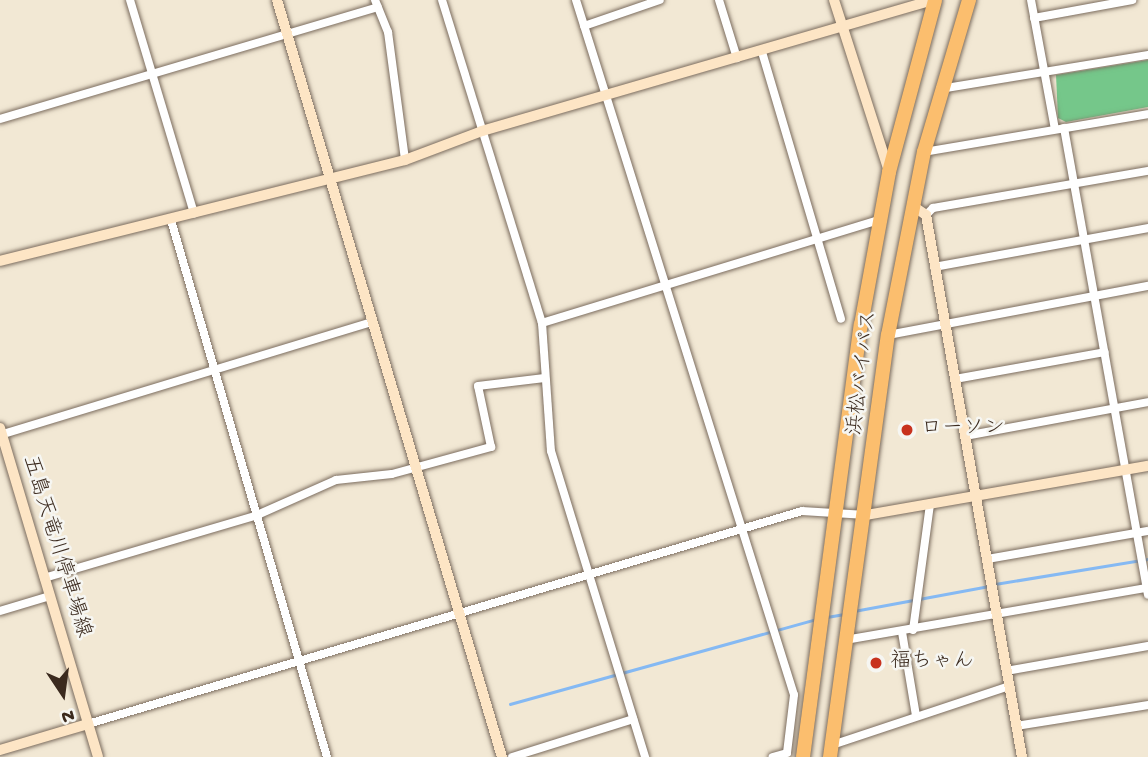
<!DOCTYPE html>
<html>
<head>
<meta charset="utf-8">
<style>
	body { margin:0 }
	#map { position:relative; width:1148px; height:757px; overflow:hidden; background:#f2e8d4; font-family:"Gochi Hand","Klee One",sans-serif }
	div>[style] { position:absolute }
	.green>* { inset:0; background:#75c78a }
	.stream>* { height:2.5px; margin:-1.25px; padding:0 1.25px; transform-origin:1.25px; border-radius:1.25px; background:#85b9f3 }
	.roads { filter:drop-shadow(0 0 2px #7b6c5e) drop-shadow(0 0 2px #7b6c5e) }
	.street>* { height:8px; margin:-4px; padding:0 4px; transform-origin:4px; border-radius:4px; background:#fff }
	.secondary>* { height:10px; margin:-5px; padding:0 5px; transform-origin:5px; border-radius:5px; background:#fde5c5 }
	.highway>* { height:14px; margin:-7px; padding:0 7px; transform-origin:7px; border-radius:7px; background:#fbbe6e }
	.dots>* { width:19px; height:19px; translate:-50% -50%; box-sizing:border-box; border:4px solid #f6f6f2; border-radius:50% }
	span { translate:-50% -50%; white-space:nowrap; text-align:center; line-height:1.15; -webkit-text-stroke:5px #f6f6f2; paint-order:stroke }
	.street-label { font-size:21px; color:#3b2a1e }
	.poi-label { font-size:21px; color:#3b2a1e }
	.left { translate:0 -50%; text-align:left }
	.north { position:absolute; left:28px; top:659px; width:70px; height:70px; -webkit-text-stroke:5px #f6f6f2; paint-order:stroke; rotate:167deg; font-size:19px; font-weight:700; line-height:28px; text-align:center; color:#3b2a1e }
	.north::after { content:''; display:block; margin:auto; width:24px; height:32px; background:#3b2a1e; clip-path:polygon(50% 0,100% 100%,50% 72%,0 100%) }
</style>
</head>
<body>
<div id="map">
	<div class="green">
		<i style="clip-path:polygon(1148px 60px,1148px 107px,1066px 122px,1058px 118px,1056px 75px)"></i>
	</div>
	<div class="stream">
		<i style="left:995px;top:584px;width:155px;rotate:-9.3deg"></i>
		<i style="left:854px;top:611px;width:137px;rotate:-10.5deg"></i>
		<i style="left:827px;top:617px;width:17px;rotate:-10deg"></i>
		<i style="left:510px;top:704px;width:319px;rotate:-15.5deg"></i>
	</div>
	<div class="roads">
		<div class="street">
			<i style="left:130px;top:0;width:223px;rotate:73.3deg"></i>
			<i style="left:375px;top:0;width:35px;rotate:68deg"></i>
			<i style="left:388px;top:32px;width:129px;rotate:82.4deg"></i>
			<i style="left:442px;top:0;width:338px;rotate:72.8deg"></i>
			<i style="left:542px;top:323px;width:128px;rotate:86deg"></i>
			<i style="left:551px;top:451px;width:320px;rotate:72.9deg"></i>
			<i style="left:576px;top:0;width:728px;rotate:72.58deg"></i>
			<i style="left:794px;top:695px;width:58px;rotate:96.9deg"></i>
			<i style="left:787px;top:753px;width:15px;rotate:164deg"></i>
			<i style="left:719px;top:0;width:61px;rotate:72.8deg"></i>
			<i style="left:1031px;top:0;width:131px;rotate:79.5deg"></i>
			<i style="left:1034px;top:18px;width:100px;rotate:-10.4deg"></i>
			<i style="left:584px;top:26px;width:80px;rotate:-18.9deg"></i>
			<i style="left:762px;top:52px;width:278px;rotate:73.5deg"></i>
			<i style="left:940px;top:89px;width:211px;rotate:-9.3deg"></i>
			<i style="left:0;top:119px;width:394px;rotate:-16.5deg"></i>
			<i style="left:1064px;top:128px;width:474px;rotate:79.8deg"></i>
			<i style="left:924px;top:152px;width:227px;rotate:-9.6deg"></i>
			<i style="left:926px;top:215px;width:10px;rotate:-45deg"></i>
			<i style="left:933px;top:208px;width:218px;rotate:-9.8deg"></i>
			<i style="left:171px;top:220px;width:559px;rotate:73.8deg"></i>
			<i style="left:934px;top:267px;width:218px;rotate:-10.3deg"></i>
			<i style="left:542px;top:323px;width:352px;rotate:-17deg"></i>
			<i style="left:888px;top:335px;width:265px;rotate:-10.7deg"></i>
			<i style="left:955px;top:379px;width:152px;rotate:-10.2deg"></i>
			<i style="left:0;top:435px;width:388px;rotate:-16.9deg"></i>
			<i style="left:965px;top:436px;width:186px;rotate:-10.5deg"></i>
			<i style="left:987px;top:559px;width:163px;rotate:-9.9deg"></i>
			<i style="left:44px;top:578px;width:220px;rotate:-16.4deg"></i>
			<i style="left:255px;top:516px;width:89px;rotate:-24deg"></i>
			<i style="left:336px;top:480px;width:56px;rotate:-6.1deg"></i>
			<i style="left:392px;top:474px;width:103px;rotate:-15.3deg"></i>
			<i style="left:491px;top:447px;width:62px;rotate:-102deg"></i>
			<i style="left:478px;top:386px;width:67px;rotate:-6.8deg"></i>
			<i style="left:0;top:611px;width:52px;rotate:-16.7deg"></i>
			<i style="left:913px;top:630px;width:126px;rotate:-82.3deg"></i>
			<i style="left:902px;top:632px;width:85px;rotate:80.5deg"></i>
			<i style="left:845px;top:640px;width:306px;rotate:-9.8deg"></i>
			<i style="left:1006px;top:671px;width:144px;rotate:-10deg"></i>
			<i style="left:88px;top:724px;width:745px;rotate:-16.61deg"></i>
			<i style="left:802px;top:511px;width:64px;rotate:3.6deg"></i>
			<i style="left:1016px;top:726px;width:134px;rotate:-9deg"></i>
			<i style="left:832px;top:745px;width:187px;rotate:-18.4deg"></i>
			<i style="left:512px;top:757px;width:127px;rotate:-17.4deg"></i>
		</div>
		<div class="secondary">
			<i style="left:277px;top:0;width:790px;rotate:73.45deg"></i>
			<i style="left:834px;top:0;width:180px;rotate:72.2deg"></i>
			<i style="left:913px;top:206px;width:16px;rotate:35deg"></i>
			<i style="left:926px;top:215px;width:550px;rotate:79.96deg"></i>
			<i style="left:0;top:261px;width:417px;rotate:-14deg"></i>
			<i style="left:405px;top:160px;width:82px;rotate:-20.6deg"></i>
			<i style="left:482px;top:131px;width:471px;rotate:-16.2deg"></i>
			<i style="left:0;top:428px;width:343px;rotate:73.4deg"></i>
			<i style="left:866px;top:515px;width:286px;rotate:-9.9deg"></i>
			<i style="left:0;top:750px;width:92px;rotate:-16.5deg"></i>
		</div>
		<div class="highway">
			<i style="left:803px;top:757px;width:436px;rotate:-82.4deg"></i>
			<i style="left:861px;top:325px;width:156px;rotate:-79.6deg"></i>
			<i style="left:889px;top:172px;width:178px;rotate:-75deg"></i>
			<i style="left:830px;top:757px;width:426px;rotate:-82.2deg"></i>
			<i style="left:888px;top:335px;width:187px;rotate:-78.9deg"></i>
			<i style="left:924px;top:152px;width:159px;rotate:-73.5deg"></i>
		</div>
	</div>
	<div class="dots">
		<i style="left:907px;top:430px;background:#c8321e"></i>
		<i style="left:876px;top:663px;background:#c8321e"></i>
	</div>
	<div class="street-label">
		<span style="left:864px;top:373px;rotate:-83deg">浜松バイパス</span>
		<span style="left:55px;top:547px;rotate:73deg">五島天竜川停車場線</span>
	</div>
	<div class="poi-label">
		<span class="left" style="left:921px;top:430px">ローソン</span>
		<span class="left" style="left:890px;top:663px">福ちゃん</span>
	</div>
	<div class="north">N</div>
</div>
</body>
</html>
